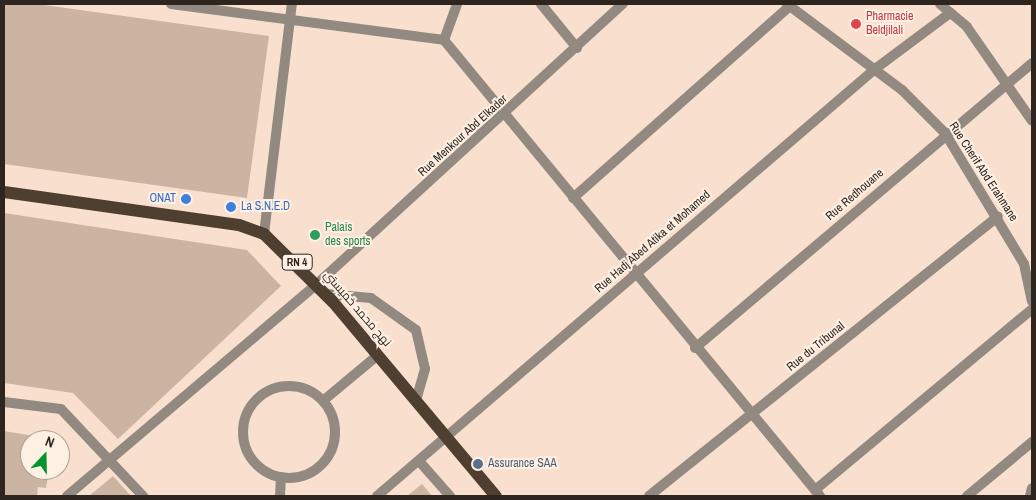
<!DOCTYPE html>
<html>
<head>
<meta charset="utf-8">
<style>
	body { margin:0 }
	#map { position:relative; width:1036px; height:500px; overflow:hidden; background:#f9e0ce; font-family:"Archivo Narrow",Cairo,sans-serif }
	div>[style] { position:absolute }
	.building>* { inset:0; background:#ccb4a2 }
	.service>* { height:10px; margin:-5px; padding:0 5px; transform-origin:5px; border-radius:5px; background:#928980 }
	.service>.ring { margin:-5px; padding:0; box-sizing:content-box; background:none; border:10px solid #928980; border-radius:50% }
	.minor>* { height:10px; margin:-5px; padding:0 5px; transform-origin:5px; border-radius:5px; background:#928980 }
	.primary>* { height:12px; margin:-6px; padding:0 6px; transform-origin:6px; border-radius:6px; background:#4e3f31 }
	.dots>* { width:14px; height:14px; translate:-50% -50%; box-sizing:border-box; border:2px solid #fff0e4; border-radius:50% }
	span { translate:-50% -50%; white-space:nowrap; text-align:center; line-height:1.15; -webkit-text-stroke:4px #fff0e4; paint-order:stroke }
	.shield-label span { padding:1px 4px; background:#fff0e4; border:1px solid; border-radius:4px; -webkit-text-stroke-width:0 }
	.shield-label { font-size:11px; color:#2e251e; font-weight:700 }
	.health-label { font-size:12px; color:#be3a42 }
	.left { translate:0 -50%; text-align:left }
	.street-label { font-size:12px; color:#2e251e }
	.shop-label { font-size:12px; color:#366cbe }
	.right { translate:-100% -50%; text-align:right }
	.leisure-label { font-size:12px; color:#27864d }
	.service-label { font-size:12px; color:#4e5e75 }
	.frame { position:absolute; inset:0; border:5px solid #2e251e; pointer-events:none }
	.north { position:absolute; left:20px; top:430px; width:50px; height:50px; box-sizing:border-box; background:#fff0e4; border:1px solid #ab9f95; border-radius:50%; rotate:21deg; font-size:14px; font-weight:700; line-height:20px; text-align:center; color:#2e251e }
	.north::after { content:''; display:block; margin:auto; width:18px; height:22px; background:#03952b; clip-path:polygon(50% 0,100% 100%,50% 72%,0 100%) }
</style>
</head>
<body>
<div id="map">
	<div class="building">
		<i style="clip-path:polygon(4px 4px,37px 4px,269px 36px,247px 198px,4px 164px)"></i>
		<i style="clip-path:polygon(4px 213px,247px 250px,281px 286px,118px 439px,73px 393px,4px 383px)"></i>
		<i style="clip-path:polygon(4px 431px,40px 437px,30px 440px,30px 470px,49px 470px,46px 488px,38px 487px,37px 496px,4px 496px)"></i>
		<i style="clip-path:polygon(113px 476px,131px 496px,89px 496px)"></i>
		<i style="clip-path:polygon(422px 484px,432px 496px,407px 496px)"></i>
	</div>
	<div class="service">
		<i style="left:326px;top:294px;width:45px;rotate:5.1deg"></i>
		<i style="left:371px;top:298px;width:55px;rotate:35.4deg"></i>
		<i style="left:416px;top:330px;width:40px;rotate:77deg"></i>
		<i style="left:425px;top:369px;width:32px;rotate:106deg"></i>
		<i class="ring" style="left:243px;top:386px;width:82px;height:82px"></i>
		<i style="left:324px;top:400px;width:70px;rotate:-39.8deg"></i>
		<i style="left:280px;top:496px;width:19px;rotate:-87deg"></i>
	</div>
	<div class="minor">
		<i style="left:171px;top:4px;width:275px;rotate:7.5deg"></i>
		<i style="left:541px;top:4px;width:57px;rotate:50.7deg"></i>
		<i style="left:787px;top:4px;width:144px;rotate:36.8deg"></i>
		<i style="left:902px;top:90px;width:61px;rotate:45deg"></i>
		<i style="left:945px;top:133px;width:153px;rotate:58.9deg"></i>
		<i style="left:1024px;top:264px;width:38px;rotate:78deg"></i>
		<i style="left:940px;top:4px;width:35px;rotate:40deg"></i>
		<i style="left:967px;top:27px;width:114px;rotate:55.3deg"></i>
		<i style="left:444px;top:40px;width:591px;rotate:50.49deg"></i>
		<i style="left:444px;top:40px;width:38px;rotate:-70deg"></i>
		<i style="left:573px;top:198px;width:290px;rotate:-41.5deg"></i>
		<i style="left:264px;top:234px;width:232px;rotate:-83.1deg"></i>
		<i style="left:695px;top:348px;width:441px;rotate:-40.2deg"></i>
		<i style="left:4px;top:402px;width:57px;rotate:7deg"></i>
		<i style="left:61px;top:409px;width:120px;rotate:46.7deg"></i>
		<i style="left:419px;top:461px;width:47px;rotate:48.5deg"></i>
		<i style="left:815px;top:490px;width:283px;rotate:-39.8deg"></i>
		<i style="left:67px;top:496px;width:328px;rotate:-40.3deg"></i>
		<i style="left:317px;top:284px;width:415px;rotate:-42.5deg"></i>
		<i style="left:377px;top:496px;width:656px;rotate:-40.61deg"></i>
		<i style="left:875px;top:69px;width:94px;rotate:-36.7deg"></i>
		<i style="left:649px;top:496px;width:447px;rotate:-38.7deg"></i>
		<i style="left:967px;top:496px;width:85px;rotate:-39.7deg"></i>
		<i style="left:1030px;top:496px;width:8px;rotate:-76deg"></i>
	</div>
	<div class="primary">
		<i style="left:4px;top:192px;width:237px;rotate:8deg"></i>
		<i style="left:239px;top:225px;width:27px;rotate:20deg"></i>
		<i style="left:264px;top:234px;width:97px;rotate:44.6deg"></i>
		<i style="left:333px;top:302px;width:253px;rotate:50deg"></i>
	</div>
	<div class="dots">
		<i style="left:856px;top:24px;background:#e0444e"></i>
		<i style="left:186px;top:199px;background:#3f7fe0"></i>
		<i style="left:231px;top:207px;background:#3f7fe0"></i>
		<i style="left:315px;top:235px;background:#2e9e5b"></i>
		<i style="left:478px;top:464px;background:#5c6f8a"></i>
	</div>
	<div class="shield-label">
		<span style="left:297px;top:262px">RN 4</span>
	</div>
	<div class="health-label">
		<span class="left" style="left:866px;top:24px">Pharmacie<br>Beldjilali</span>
	</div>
	<div class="street-label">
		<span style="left:463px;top:136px;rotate:-42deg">Rue Menkour Abd Elkader</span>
		<span style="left:983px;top:172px;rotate:57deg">Rue Cherif Abd Erahmane</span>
		<span style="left:855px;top:195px;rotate:-41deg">Rue Redhouane</span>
		<span style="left:653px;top:242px;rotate:-41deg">Rue Hadj Abed Atika et Mohamed</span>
		<span style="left:357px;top:309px;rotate:49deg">نهج محمد خميستي</span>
		<span style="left:816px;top:347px;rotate:-39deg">Rue du Tribunal</span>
	</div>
	<div class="shop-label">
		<span class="right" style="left:176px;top:199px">ONAT</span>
		<span class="left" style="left:241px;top:207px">La S.N.E.D</span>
	</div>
	<div class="leisure-label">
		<span class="left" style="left:325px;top:235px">Palais<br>des sports</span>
	</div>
	<div class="service-label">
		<span class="left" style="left:488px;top:464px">Assurance SAA</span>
	</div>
	<div class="frame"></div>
	<div class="north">N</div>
</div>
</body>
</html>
